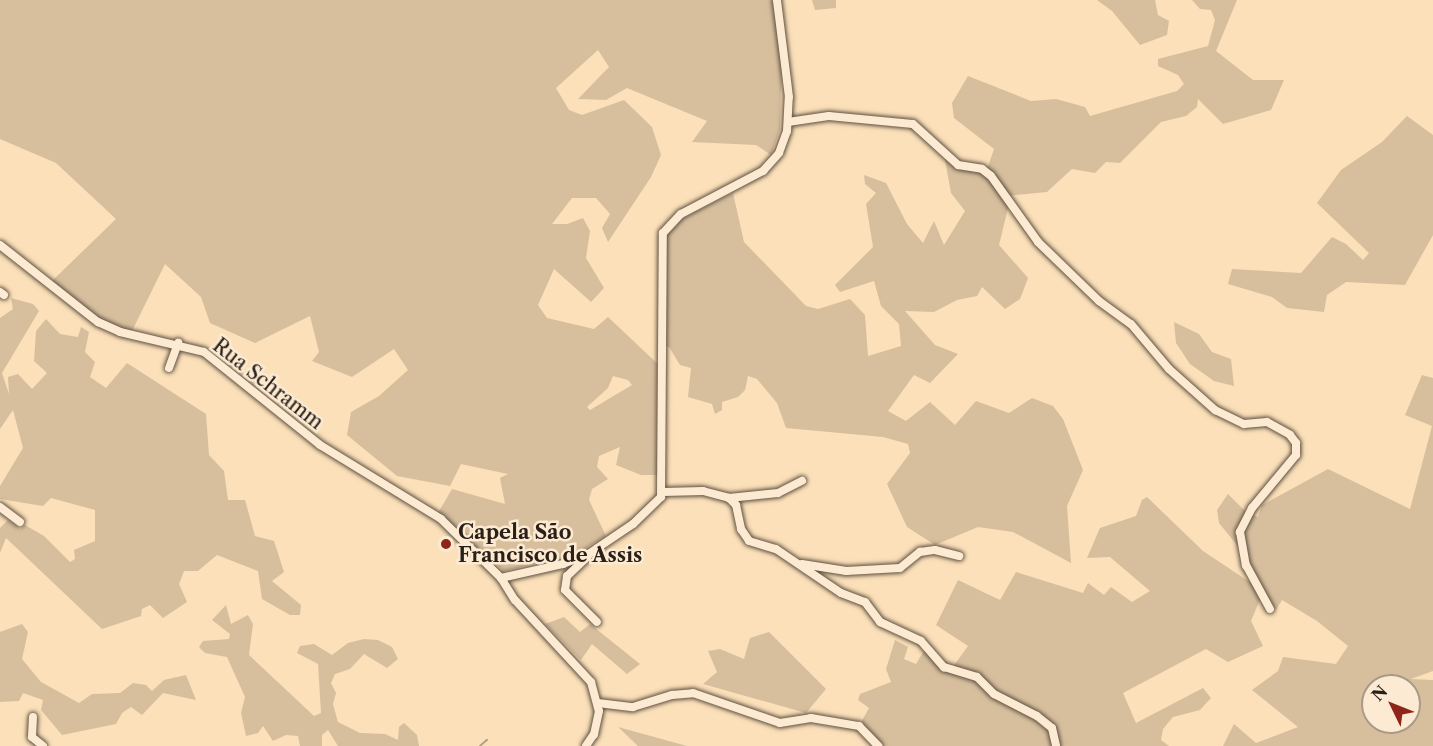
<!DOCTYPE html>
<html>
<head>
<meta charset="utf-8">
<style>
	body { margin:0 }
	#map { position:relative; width:1433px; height:746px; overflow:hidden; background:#fbe0b9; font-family:"Libre Caslon Text",serif }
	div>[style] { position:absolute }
	.green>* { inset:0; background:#d7bf9e }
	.stream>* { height:1.5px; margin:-0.75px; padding:0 0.75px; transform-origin:0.75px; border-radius:0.75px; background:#b49f83 }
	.roads { filter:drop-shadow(0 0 2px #5e5041) drop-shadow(0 0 2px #5e5041) }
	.minor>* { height:8px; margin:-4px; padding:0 4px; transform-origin:4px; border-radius:4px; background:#fcebd2 }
	.dots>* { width:16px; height:16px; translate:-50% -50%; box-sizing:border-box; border:3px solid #fcebd2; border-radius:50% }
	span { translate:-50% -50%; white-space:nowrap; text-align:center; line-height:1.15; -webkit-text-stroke:5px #fcebd2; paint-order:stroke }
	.street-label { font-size:20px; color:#2a2019 }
	.poi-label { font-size:20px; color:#2a2019; font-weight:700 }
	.left { translate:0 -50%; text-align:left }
	.north { position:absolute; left:1361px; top:674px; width:60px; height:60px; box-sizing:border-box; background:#fcebd2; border:2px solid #a89a88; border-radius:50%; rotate:313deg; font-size:16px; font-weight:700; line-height:24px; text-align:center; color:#2a2019 }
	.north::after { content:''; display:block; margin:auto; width:21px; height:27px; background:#8f2418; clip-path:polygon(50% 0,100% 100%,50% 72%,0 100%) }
</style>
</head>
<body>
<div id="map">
	<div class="green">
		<i style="clip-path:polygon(evenodd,0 0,772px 0,782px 48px,780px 129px,771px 155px,756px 145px,692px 142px,707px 121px,627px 88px,606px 100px,578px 99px,609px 67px,598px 50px,556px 88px,569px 110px,582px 115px,624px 100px,652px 127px,661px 155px,651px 177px,608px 242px,602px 228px,610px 214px,596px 198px,572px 198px,552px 224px,567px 224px,583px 218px,590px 231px,586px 258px,604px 288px,591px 302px,554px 269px,538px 305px,547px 318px,594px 329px,608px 317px,661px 367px,658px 475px,641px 475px,616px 465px,620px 447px,599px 456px,597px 467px,608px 479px,592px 489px,589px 500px,606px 536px,575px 554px,504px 571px,438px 513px,452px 489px,505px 504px,500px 478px,508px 474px,461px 464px,450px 486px,397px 476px,347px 435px,351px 412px,379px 396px,408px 370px,394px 349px,352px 377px,312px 361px,319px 352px,310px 316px,255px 343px,210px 323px,201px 297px,165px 264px,132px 331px,110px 325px,70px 299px,52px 281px,116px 219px,56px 163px,0 139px,0 0,613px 376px,628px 380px,632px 385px,590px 410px,587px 407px,608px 388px,613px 376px)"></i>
		<i style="clip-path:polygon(812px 0,836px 0,836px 8px,815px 10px)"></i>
		<i style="clip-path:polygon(1097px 0,1155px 0,1158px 15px,1169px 21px,1167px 35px,1140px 45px,1112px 11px)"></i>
		<i style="clip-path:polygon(1192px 0,1237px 0,1216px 51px,1253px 80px,1284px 80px,1271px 110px,1223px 124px,1198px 99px,1197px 107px,1186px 116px,1161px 122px,1120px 163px,1106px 162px,1095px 173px,1072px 169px,1047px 192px,1005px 196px,1009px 204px,999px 245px,1028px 278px,1020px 299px,1005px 309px,982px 287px,977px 296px,957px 300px,934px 312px,905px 311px,935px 345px,958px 354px,930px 383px,914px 375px,888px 411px,906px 421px,930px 402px,955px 425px,976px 401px,1009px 413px,1032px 398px,1053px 406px,1063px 419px,1083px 470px,1067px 506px,1071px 563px,1013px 532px,978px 527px,935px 545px,907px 527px,887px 484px,910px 453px,908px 444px,883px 437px,786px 428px,777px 403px,757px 379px,748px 376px,745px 390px,738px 397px,722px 402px,722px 410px,715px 414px,712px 404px,688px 397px,691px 368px,680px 365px,669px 347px,662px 346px,667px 276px,664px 239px,671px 224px,733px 193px,744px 242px,806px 306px,818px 309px,850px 299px,865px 315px,868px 356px,901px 346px,899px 324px,881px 306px,874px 281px,840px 292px,835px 285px,873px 247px,866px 204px,876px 193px,865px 184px,864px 175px,886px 183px,907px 224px,923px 243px,934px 221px,944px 245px,965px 211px,951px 193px,944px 155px,958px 165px,986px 172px,994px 149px,954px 118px,952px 103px,968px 76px,1031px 101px,1056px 99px,1085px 107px,1090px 116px,1177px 91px,1184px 84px,1178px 75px,1158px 66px,1158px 59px,1208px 46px,1215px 20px,1211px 10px,1200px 9px)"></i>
		<i style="clip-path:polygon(1407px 116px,1433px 135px,1433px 235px,1405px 285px,1346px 282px,1327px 295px,1324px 312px,1287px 308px,1272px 297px,1228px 284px,1232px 269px,1301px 273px,1332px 237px,1346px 244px,1363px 260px,1369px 253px,1317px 203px,1341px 170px,1382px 142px)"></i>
		<i style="clip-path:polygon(11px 298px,33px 304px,39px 311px,2px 373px,9px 394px,8px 377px,18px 374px,32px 389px,47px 373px,34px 361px,36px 331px,46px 319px,60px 334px,78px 337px,81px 327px,89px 332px,85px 352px,95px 362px,90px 377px,106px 388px,127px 363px,206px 414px,209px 455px,224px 471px,228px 500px,245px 500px,255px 536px,274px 541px,284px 572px,272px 581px,301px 605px,300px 615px,290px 615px,262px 599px,258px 571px,217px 555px,198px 571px,184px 571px,179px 584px,187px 602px,163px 618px,150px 605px,142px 609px,141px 616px,102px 629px,6px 538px,0 553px,0 528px,8px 520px,20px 529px,25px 525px,44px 536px,70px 562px,75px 559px,74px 550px,95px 541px,95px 510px,51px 498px,43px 506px,0 499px,0 486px,23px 448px,13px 410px,0 429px,0 318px,13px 309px)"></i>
		<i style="clip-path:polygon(1174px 322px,1199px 334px,1212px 352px,1231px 359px,1234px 386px,1214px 381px,1190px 364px,1176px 343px)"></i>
		<i style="clip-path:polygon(evenodd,1422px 375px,1433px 378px,1433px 671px,1411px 679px,1433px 680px,1433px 746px,1223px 746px,1234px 724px,1256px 743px,1298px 727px,1252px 690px,1278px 671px,1283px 657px,1336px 664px,1348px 646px,1317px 621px,1282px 600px,1276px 610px,1262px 595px,1251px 621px,1263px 646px,1228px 662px,1206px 649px,1123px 693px,1136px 723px,1203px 688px,1211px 698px,1200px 710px,1173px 717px,1163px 729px,1161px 740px,1169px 746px,878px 746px,859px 726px,869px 708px,858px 700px,860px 694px,891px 682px,886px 669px,895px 640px,908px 647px,904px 659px,916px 664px,927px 646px,939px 663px,952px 668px,968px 646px,936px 625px,958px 580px,1000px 600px,1016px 572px,1083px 593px,1088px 583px,1104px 595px,1111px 587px,1132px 602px,1150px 591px,1110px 557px,1087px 558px,1100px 528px,1136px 516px,1142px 500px,1147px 497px,1203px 551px,1257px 587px,1241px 550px,1219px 523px,1217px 510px,1228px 494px,1247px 513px,1258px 517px,1262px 505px,1328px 469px,1410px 509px,1432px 426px,1405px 415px,1422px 375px,1373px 686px,1409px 686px,1409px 722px,1373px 722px,1373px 686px)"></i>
		<i style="clip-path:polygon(226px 605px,231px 624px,248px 615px,253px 624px,249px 655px,314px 716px,321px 713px,318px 664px,297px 653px,300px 646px,314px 644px,332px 655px,348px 643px,364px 639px,378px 640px,392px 647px,398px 659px,387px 668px,364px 654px,350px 669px,335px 674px,331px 683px,336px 693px,333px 704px,338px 722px,360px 733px,385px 734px,398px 740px,399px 727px,404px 723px,417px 735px,419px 746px,338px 746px,328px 730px,322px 735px,322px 746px,300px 746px,298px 736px,286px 735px,273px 741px,263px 726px,258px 733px,246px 736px,241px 713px,245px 697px,227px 657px,205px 653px,199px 647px,203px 641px,229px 639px,230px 634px,212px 620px)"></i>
		<i style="clip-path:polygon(564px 617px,580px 632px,590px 624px,640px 664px,627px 674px,592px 644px,581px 660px,545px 624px)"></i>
		<i style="clip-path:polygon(22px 624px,28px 632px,22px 659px,41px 682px,79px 703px,92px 694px,120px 693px,133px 683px,146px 685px,152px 691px,164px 680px,186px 675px,196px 700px,163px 693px,142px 715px,131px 707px,122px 713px,116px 724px,62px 735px,41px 710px,43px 700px,23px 693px,19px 701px,0 702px,0 632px)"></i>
		<i style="clip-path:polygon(769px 632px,826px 689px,806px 713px,703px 684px,717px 672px,708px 651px,720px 649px,744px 659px,750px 638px)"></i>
		<i style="clip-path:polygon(618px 727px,687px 746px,638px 746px)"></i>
	</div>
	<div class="stream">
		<i style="left:480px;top:746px;width:9px;rotate:-41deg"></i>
	</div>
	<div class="roads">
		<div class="minor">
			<i style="left:788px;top:122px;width:41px;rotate:-8.3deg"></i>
			<i style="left:829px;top:116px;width:84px;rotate:5.4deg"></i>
			<i style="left:913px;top:124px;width:61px;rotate:42.3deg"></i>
			<i style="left:958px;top:165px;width:24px;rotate:9deg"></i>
			<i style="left:982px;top:169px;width:11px;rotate:38deg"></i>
			<i style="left:991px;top:176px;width:81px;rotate:54.5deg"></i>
			<i style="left:1038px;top:242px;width:85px;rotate:44deg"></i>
			<i style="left:1099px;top:301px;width:39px;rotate:36deg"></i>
			<i style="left:1131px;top:324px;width:59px;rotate:49.8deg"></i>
			<i style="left:1169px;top:369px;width:62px;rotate:41.7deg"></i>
			<i style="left:1215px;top:410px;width:32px;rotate:26deg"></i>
			<i style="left:1244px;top:424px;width:23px;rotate:-5deg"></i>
			<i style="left:1267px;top:422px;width:26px;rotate:29deg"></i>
			<i style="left:1290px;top:435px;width:10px;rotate:53deg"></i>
			<i style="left:1296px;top:443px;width:12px;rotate:90deg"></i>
			<i style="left:1296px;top:455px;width:69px;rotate:129.7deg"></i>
			<i style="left:1252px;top:508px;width:27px;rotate:117deg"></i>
			<i style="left:1240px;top:532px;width:34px;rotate:80deg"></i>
			<i style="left:1246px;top:565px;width:50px;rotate:61.4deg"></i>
			<i style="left:0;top:245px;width:125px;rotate:38.2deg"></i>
			<i style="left:98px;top:322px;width:24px;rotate:24deg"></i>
			<i style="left:120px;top:332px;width:86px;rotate:13.4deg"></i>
			<i style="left:204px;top:352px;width:149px;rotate:38.7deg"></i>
			<i style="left:320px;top:445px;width:142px;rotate:31.4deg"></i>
			<i style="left:441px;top:519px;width:84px;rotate:44.5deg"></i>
			<i style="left:501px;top:578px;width:26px;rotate:58deg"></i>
			<i style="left:515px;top:600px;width:112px;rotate:47.2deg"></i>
			<i style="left:591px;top:682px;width:30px;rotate:75deg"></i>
			<i style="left:599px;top:711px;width:24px;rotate:102deg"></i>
			<i style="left:594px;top:734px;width:14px;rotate:124deg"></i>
			<i style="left:0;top:292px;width:5px;rotate:37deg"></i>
			<i style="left:169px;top:368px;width:27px;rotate:-70deg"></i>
			<i style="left:663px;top:492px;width:40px;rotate:-1.4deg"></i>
			<i style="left:703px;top:491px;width:27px;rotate:15deg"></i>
			<i style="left:729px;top:498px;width:10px;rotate:45deg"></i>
			<i style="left:736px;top:505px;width:25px;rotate:78deg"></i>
			<i style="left:741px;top:529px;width:14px;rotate:56deg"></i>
			<i style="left:749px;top:541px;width:28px;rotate:17deg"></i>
			<i style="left:776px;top:549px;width:78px;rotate:34.1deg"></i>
			<i style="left:841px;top:593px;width:26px;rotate:21deg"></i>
			<i style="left:865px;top:602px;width:25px;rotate:53deg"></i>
			<i style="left:880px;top:622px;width:45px;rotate:24.9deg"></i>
			<i style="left:921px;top:641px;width:35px;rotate:49deg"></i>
			<i style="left:944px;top:667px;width:34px;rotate:17deg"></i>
			<i style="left:977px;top:677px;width:24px;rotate:45deg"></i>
			<i style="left:994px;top:694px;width:48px;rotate:27.1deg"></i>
			<i style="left:1037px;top:716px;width:19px;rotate:39deg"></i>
			<i style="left:1052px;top:728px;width:18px;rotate:77deg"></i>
			<i style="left:729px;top:498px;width:49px;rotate:-5.8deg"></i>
			<i style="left:778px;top:493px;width:27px;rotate:-27deg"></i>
			<i style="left:0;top:507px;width:25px;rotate:37deg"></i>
			<i style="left:588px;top:556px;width:29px;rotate:136deg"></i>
			<i style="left:567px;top:576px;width:14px;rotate:98deg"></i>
			<i style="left:565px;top:590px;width:45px;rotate:45deg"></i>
			<i style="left:802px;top:564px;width:45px;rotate:9deg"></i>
			<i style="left:846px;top:571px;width:54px;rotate:-3.2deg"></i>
			<i style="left:900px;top:568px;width:26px;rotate:-39deg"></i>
			<i style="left:920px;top:552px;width:15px;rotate:-8deg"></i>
			<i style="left:935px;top:550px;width:25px;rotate:14deg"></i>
			<i style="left:501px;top:578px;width:64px;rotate:-12.7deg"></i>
			<i style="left:563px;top:564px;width:29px;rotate:-22deg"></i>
			<i style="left:590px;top:553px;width:52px;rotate:-34deg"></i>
			<i style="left:633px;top:524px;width:39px;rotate:-44deg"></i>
			<i style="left:661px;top:497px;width:264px;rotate:-89.6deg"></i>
			<i style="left:663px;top:233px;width:26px;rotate:-47deg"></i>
			<i style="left:681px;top:214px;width:93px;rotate:-27.7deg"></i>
			<i style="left:763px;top:171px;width:24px;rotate:-48deg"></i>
			<i style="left:779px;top:153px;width:23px;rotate:-70deg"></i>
			<i style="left:787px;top:131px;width:34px;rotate:-87deg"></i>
			<i style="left:789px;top:97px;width:98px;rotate:-97.1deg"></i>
			<i style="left:598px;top:703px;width:35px;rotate:7deg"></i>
			<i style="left:633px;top:707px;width:41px;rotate:-17.1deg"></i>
			<i style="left:672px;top:695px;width:21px;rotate:-5deg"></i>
			<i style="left:693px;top:693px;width:92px;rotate:19deg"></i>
			<i style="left:780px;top:723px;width:31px;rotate:-9deg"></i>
			<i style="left:811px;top:718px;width:49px;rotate:9.5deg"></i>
			<i style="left:859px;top:726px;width:28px;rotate:46deg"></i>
			<i style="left:33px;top:717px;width:20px;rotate:93deg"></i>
			<i style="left:32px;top:737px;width:14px;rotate:39deg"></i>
		</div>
	</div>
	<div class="dots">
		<i style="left:446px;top:544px;background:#8f2418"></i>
	</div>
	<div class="street-label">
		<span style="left:268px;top:384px;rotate:38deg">Rua Schramm</span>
	</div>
	<div class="poi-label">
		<span class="left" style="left:458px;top:544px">Capela São<br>Francisco de Assis</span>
	</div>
	<div class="north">N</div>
</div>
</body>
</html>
